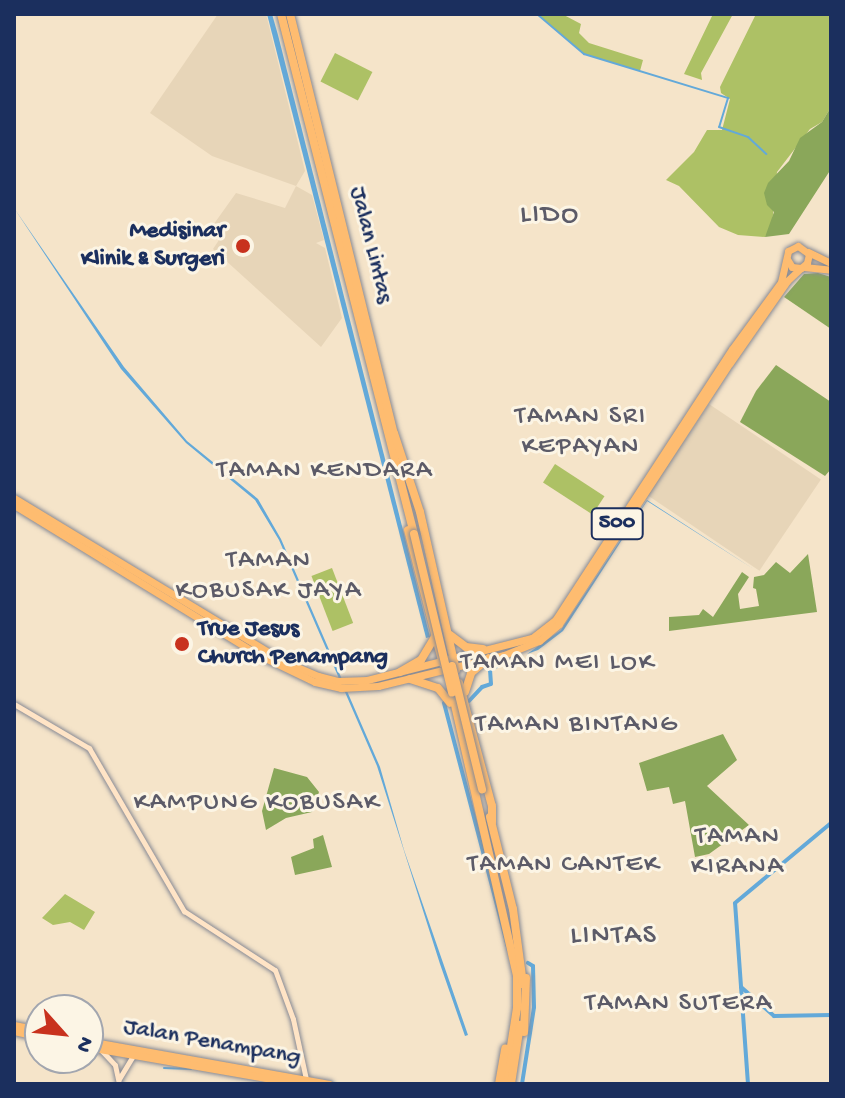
<!DOCTYPE html>
<html>
<head>
<meta charset="utf-8">
<style>
	body { margin:0 }
	#map { position:relative; width:845px; height:1098px; overflow:hidden; background:#f5e4c9; font-family:"Gochi Hand",sans-serif }
	div>[style] { position:absolute }
	.built>* { inset:0; background:#e7d5b8; transform-origin:0 0 }
	.green>* { inset:0; background:#adc165; transform-origin:0 0 }
	.forest>* { inset:0; background:#8aa75a }
	.water>* { inset:0; background:#63a9d9 }
	.stream>* { height:2px; margin:-1px; padding:0 1px; transform-origin:1px; border-radius:1px; background:#63a9d9 }
	.canal>* { height:4px; margin:-2px; padding:0 2px; transform-origin:2px; border-radius:2px; background:#63a9d9 }
	.roads { filter:drop-shadow(0 0 2px #888a94) drop-shadow(0 0 2px #888a94) }
	.secondary>* { height:5px; margin:-2.5px; padding:0 2.5px; transform-origin:2.5px; border-radius:2.5px; background:#ffe4c6 }
	.primary>* { height:7px; margin:-3.5px; padding:0 3.5px; transform-origin:3.5px; border-radius:3.5px; background:#febc70 }
	.trunk>* { height:8px; margin:-4px; padding:0 4px; transform-origin:4px; border-radius:4px; background:#febc70 }
	.bridges { filter:drop-shadow(0 0 2px #888a94) drop-shadow(0 0 2px #888a94) }
	.trunk-bridge>* { height:8px; margin:-4px; padding:0 4px; transform-origin:4px; border-radius:4px; background:#febc70 }
	.dots>* { width:22px; height:22px; translate:-50% -50%; box-sizing:border-box; border:4px solid #fcf5e5; border-radius:50% }
	span { translate:-50% -50%; white-space:nowrap; text-align:center; line-height:1.15; -webkit-text-stroke:6px #fcf5e5; paint-order:stroke }
	.shield-label span { padding:2px 6px; background:#fcf5e5; border:2px solid; border-radius:6px; -webkit-text-stroke-width:0 }
	.shield-label { font-size:22px; color:#1b2f5e; font-weight:700 }
	.poi-label { font-size:24px; color:#1b2f5e; font-weight:700 }
	.right { translate:-100% -50%; text-align:right }
	.left { translate:0 -50%; text-align:left }
	.street-label { font-size:24px; color:#1b2f5e }
	.neighbourhood-label { font-size:26px; color:#5c5b68; letter-spacing:2px }
	.quarter-label { font-size:28px; color:#5c5b68; letter-spacing:2px }
	.frame { position:absolute; inset:0; border:16px solid #1b2f5e; pointer-events:none }
	.north { position:absolute; left:24px; top:994px; width:80px; height:80px; box-sizing:border-box; background:#fcf5e5; border:2px solid #a2a6af; border-radius:50%; rotate:117deg; font-size:22px; font-weight:700; line-height:32px; text-align:center; color:#1b2f5e }
	.north::after { content:''; display:block; margin:auto; width:28px; height:36px; background:#c8321e; clip-path:polygon(50% 0,100% 100%,50% 72%,0 100%) }
</style>
</head>
<body>
<div id="map">
	<div class="built">
		<i style="clip-path:polygon(218px 14px,266px 14px,305px 171px,296px 186px,212px 156px,150px 113px)"></i>
		<i style="clip-path:polygon(296px 186px,312px 195px,324px 240px,316px 243px,325px 248px,342px 318px,321px 347px,213px 249px,221px 237px,211px 228px,236px 193px,285px 208px)"></i>
		<i style="left:709px;top:404px;width:135px;height:110px;rotate:34deg"></i>
	</div>
	<div class="green">
		<i style="clip-path:polygon(537px 14px,562px 14px,581px 24px,579px 33px,589px 43px,643px 60px,640px 71px,584px 54px)"></i>
		<i style="clip-path:polygon(713px 14px,733px 14px,701px 73px,702px 80px,684px 74px)"></i>
		<i style="clip-path:polygon(756px 14px,831px 14px,831px 107px,822px 122px,810px 129px,777px 172px,772px 225px,765px 237px,738px 235px,719px 227px,679px 186px,666px 180px,694px 152px,707px 130px,722px 130px,730px 99px,721px 93px,720px 87px)"></i>
		<i style="left:335px;top:53px;width:42px;height:32px;rotate:27deg"></i>
		<i style="left:555px;top:464px;width:59px;height:22px;rotate:33deg"></i>
		<i style="left:332px;top:568px;width:59px;height:22px;rotate:69deg"></i>
		<i style="clip-path:polygon(65px 894px,95px 912px,84px 930px,70px 922px,53px 925px,42px 918px)"></i>
	</div>
	<div class="forest">
		<i style="clip-path:polygon(831px 107px,831px 169px,789px 234px,765px 237px,774px 212px,767px 205px,764px 193px,768px 183px,789px 161px,800px 138px,822px 122px)"></i>
		<i style="clip-path:polygon(818px 273px,831px 277px,831px 329px,784px 297px,804px 274px)"></i>
		<i style="clip-path:polygon(776px 365px,831px 402px,831px 469px,825px 476px,740px 422px,756px 391px)"></i>
		<i style="clip-path:polygon(808px 554px,817px 612px,669px 631px,669px 617px,699px 615px,703px 609px,713px 617px,742px 572px,749px 577px,738px 594px,740px 609px,759px 606px,756px 589px,753px 588px,754px 577px,764px 575px,776px 562px,790px 573px)"></i>
		<i style="clip-path:polygon(723px 734px,737px 760px,707px 786px,749px 825px,709px 854px,695px 857px,685px 801px,673px 804px,669px 787px,647px 791px,639px 763px)"></i>
		<i style="clip-path:polygon(274px 768px,307px 777px,319px 792px,312px 812px,286px 818px,266px 830px,262px 811px)"></i>
		<i style="clip-path:polygon(323px 835px,332px 867px,295px 875px,291px 857px,314px 848px,313px 839px)"></i>
	</div>
	<div class="water">
		<i style="clip-path:polygon(267px 14px,272px 14px,278px 35px,430px 637px,426px 638px)"></i>
		<i style="clip-path:polygon(14px 208px,124px 367px,187px 441px,258px 499px,281px 539px,380px 767px,404px 850px,468px 1035px,465px 1036px,440px 964px,377px 766px,279px 540px,255px 500px,186px 443px,121px 369px)"></i>
		<i style="clip-path:polygon(647px 500px,755px 570px,647px 501px,563px 631px,538px 650px,527px 654px,561px 630px)"></i>
	</div>
	<div class="stream">
		<i style="left:537px;top:14px;width:62px;rotate:40.4deg"></i>
		<i style="left:584px;top:54px;width:151px;rotate:17deg"></i>
		<i style="left:728px;top:98px;width:30px;rotate:107deg"></i>
		<i style="left:719px;top:127px;width:31px;rotate:19deg"></i>
		<i style="left:748px;top:137px;width:25px;rotate:43deg"></i>
		<i style="left:164px;top:1068px;width:27px;rotate:2deg"></i>
	</div>
	<div class="canal">
		<i style="left:469px;top:701px;width:19px;rotate:-47deg"></i>
		<i style="left:482px;top:687px;width:9px;rotate:-18deg"></i>
		<i style="left:491px;top:684px;width:14px;rotate:-94deg"></i>
		<i style="left:490px;top:670px;width:14px;rotate:-30deg"></i>
		<i style="left:444px;top:703px;width:256px;rotate:75.3deg"></i>
		<i style="left:741px;top:987px;width:44px;rotate:41.3deg"></i>
		<i style="left:774px;top:1016px;width:57px;rotate:-1deg"></i>
		<i style="left:522px;top:1084px;width:78px;rotate:-81.1deg"></i>
		<i style="left:534px;top:1007px;width:41px;rotate:-91.4deg"></i>
		<i style="left:533px;top:966px;width:6px;rotate:-149deg"></i>
		<i style="left:748px;top:1084px;width:181px;rotate:-94.1deg"></i>
		<i style="left:735px;top:903px;width:125px;rotate:-39.8deg"></i>
	</div>
	<div class="roads">
		<div class="secondary">
			<i style="left:14px;top:704px;width:87px;rotate:30.4deg"></i>
			<i style="left:89px;top:748px;width:189px;rotate:59.8deg"></i>
			<i style="left:184px;top:911px;width:108px;rotate:33deg"></i>
			<i style="left:275px;top:970px;width:52px;rotate:69.8deg"></i>
			<i style="left:293px;top:1019px;width:61px;rotate:77.8deg"></i>
			<i style="left:102px;top:1051px;width:19px;rotate:47deg"></i>
			<i style="left:115px;top:1065px;width:19px;rotate:78deg"></i>
			<i style="left:119px;top:1079px;width:27px;rotate:-59deg"></i>
		</div>
		<div class="primary">
			<i style="left:808px;top:252px;width:25px;rotate:26deg"></i>
			<i style="left:804px;top:267px;width:27px;rotate:6deg"></i>
			<i style="left:14px;top:498px;width:315px;rotate:31.2deg"></i>
			<i style="left:283px;top:661px;width:38px;rotate:23deg"></i>
			<i style="left:318px;top:676px;width:21px;rotate:14deg"></i>
			<i style="left:338px;top:681px;width:29px;rotate:-2deg"></i>
			<i style="left:367px;top:680px;width:170px;rotate:-14.3deg"></i>
			<i style="left:532px;top:638px;width:31px;rotate:-38deg"></i>
			<i style="left:556px;top:619px;width:322px;rotate:-56.9deg"></i>
			<i style="left:732px;top:349px;width:83px;rotate:-53.8deg"></i>
			<i style="left:781px;top:282px;width:32px;rotate:-77deg"></i>
			<i style="left:788px;top:251px;width:11px;rotate:-27deg"></i>
			<i style="left:798px;top:246px;width:14px;rotate:36deg"></i>
			<i style="left:809px;top:254px;width:9px;rotate:103deg"></i>
			<i style="left:807px;top:263px;width:8px;rotate:140deg"></i>
			<i style="left:801px;top:268px;width:9px;rotate:-174deg"></i>
			<i style="left:792px;top:267px;width:9px;rotate:-122deg"></i>
			<i style="left:14px;top:505px;width:285px;rotate:31.5deg"></i>
			<i style="left:257px;top:654px;width:64px;rotate:25.8deg"></i>
			<i style="left:315px;top:682px;width:27px;rotate:13deg"></i>
			<i style="left:341px;top:688px;width:37px;rotate:-3deg"></i>
			<i style="left:378px;top:686px;width:130px;rotate:-13.8deg"></i>
			<i style="left:504px;top:655px;width:38px;rotate:-22deg"></i>
			<i style="left:539px;top:641px;width:26px;rotate:-40deg"></i>
			<i style="left:559px;top:624px;width:312px;rotate:-56.8deg"></i>
			<i style="left:730px;top:363px;width:100px;rotate:-55.2deg"></i>
			<i style="left:787px;top:281px;width:19px;rotate:-43deg"></i>
			<i style="left:14px;top:1025px;width:26px;rotate:11deg"></i>
			<i style="left:14px;top:1031px;width:27px;rotate:13deg"></i>
			<i style="left:88px;top:1041px;width:245px;rotate:10.1deg"></i>
			<i style="left:88px;top:1047px;width:214px;rotate:9.9deg"></i>
		</div>
		<div class="trunk">
			<i style="left:281px;top:14px;width:537px;rotate:75.65deg"></i>
			<i style="left:290px;top:14px;width:432px;rotate:76.1deg"></i>
			<i style="left:394px;top:433px;width:83px;rotate:71.8deg"></i>
			<i style="left:420px;top:512px;width:162px;rotate:77.2deg"></i>
			<i style="left:408px;top:530px;width:138px;rotate:75.4deg"></i>
			<i style="left:450px;top:635px;width:20px;rotate:37deg"></i>
			<i style="left:466px;top:647px;width:17px;rotate:7deg"></i>
			<i style="left:400px;top:672px;width:24px;rotate:-30deg"></i>
			<i style="left:421px;top:660px;width:26px;rotate:-59deg"></i>
			<i style="left:410px;top:679px;width:29px;rotate:18deg"></i>
			<i style="left:438px;top:688px;width:19px;rotate:51deg"></i>
			<i style="left:459px;top:683px;width:127px;rotate:75deg"></i>
			<i style="left:492px;top:806px;width:16px;rotate:90deg"></i>
			<i style="left:452px;top:692px;width:291px;rotate:77.1deg"></i>
			<i style="left:517px;top:976px;width:32px;rotate:90deg"></i>
			<i style="left:517px;top:1008px;width:77px;rotate:99deg"></i>
			<i style="left:465px;top:692px;width:20px;rotate:-72deg"></i>
			<i style="left:471px;top:673px;width:23px;rotate:-40deg"></i>
			<i style="left:490px;top:817px;width:95px;rotate:76deg"></i>
			<i style="left:513px;top:909px;width:76px;rotate:82.4deg"></i>
			<i style="left:524px;top:1032px;width:54px;rotate:-87.9deg"></i>
			<i style="left:499px;top:1084px;width:36px;rotate:-80deg"></i>
			<i style="left:511px;top:1084px;width:60px;rotate:-81.3deg"></i>
		</div>
	</div>
	<div class="bridges">
		<div class="trunk-bridge">
			<i style="left:414px;top:534px;width:163px;rotate:76.5deg"></i>
			<i style="left:452px;top:666px;width:127px;rotate:76.3deg"></i>
		</div>
	</div>
	<div class="dots">
		<i style="left:243px;top:246px;background:#c8321e"></i>
		<i style="left:182px;top:644px;background:#c8321e"></i>
	</div>
	<div class="shield-label">
		<span style="left:617px;top:524px">500</span>
	</div>
	<div class="poi-label">
		<span class="right" style="left:225px;top:246px">Medisinar<br>Klinik &amp; Surgeri</span>
		<span class="left" style="left:198px;top:644px">True Jesus<br>Church Penampang</span>
	</div>
	<div class="street-label">
		<span style="left:370px;top:245px;rotate:76deg">Jalan Lintas</span>
		<span style="left:212px;top:1043px;rotate:10deg">Jalan Penampang</span>
	</div>
	<div class="neighbourhood-label">
		<span style="left:581px;top:433px">TAMAN SRI<br>KEPAYAN</span>
		<span style="left:325px;top:472px">TAMAN KENDARA</span>
		<span style="left:269px;top:577px">TAMAN<br>KOBUSAK JAYA</span>
		<span style="left:558px;top:664px">TAMAN MEI LOK</span>
		<span style="left:577px;top:726px">TAMAN BINTANG</span>
		<span style="left:257px;top:804px">KAMPUNG KOBUSAK</span>
		<span style="left:738px;top:853px">TAMAN<br>KIRANA</span>
		<span style="left:564px;top:866px">TAMAN CANTEK</span>
		<span style="left:679px;top:1005px">TAMAN SUTERA</span>
	</div>
	<div class="quarter-label">
		<span style="left:550px;top:216px">LIDO</span>
		<span style="left:614px;top:937px">LINTAS</span>
	</div>
	<div class="frame"></div>
	<div class="north">N</div>
</div>
</body>
</html>
